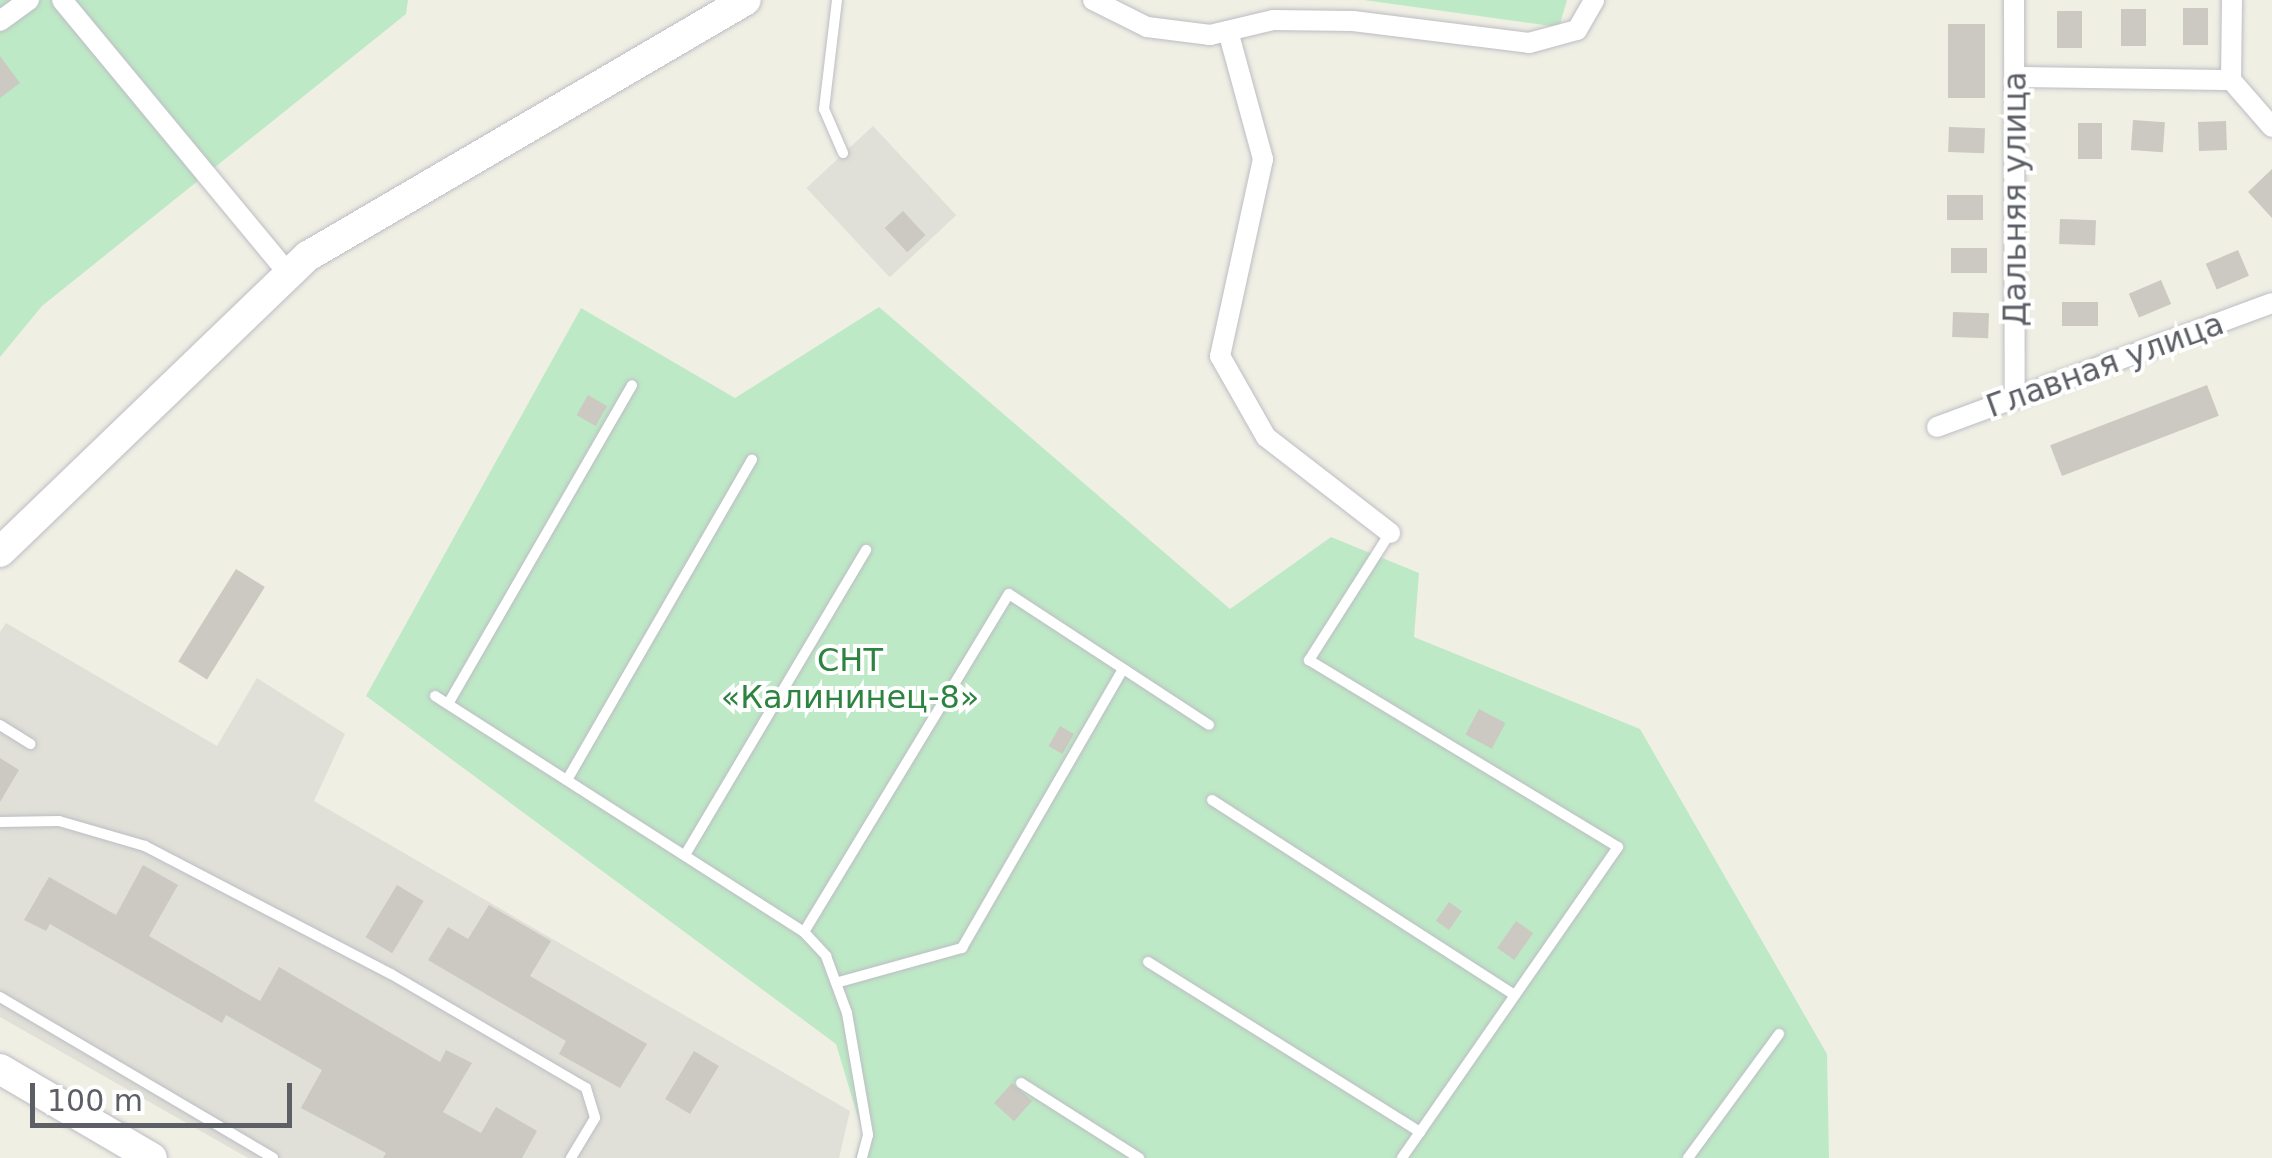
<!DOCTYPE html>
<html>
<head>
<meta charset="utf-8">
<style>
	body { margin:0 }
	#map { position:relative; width:2272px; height:1158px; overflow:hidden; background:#f0efe4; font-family:"DejaVu Sans",sans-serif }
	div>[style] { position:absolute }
	.industrial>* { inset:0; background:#e0e0d8; transform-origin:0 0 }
	.green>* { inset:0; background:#bee9c6 }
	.building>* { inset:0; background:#cbc9c1; transform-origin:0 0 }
	.roads { filter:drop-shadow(0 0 2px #bcbdc4) drop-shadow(0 0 2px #bcbdc4) }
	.service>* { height:10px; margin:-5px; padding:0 5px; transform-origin:5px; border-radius:5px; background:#fff }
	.minor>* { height:20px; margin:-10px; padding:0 10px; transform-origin:10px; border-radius:10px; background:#fff }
	.secondary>* { height:30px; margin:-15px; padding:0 15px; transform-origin:15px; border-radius:15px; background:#fff }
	span { translate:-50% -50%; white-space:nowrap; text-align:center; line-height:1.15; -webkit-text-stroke:8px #fff; paint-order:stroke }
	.street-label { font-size:32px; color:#5c5f66 }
	.park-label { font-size:32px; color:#2d8340 }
	.scale { position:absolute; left:30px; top:1083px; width:262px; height:45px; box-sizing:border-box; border:5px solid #5c5f66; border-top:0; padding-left:12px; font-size:30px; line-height:35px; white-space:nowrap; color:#5c5f66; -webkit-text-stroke:8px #fff; paint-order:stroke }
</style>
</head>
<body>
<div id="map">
	<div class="industrial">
		<i style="left:873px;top:126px;width:122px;height:91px;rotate:47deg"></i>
		<i style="clip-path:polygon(6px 623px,217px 746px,257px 678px,345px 734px,314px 801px,850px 1111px,839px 1158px,248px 1158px,0 1017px,0 632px)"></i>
	</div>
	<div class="green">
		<i style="clip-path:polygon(0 0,408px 0,406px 14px,42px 306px,0 357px)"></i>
		<i style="clip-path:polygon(1364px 0,1567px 0,1559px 27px)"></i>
		<i style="clip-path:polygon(879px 307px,1230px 609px,1331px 537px,1419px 573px,1414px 637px,1640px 729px,1827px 1054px,1829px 1158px,855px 1158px,863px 1134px,836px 1044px,366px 696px,581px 308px,735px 398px)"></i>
	</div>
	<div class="building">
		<i style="left:2208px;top:8px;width:37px;height:25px;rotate:90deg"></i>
		<i style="left:2121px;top:9px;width:25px;height:37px"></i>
		<i style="left:2057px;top:11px;width:25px;height:37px"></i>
		<i style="left:1948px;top:24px;width:37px;height:74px"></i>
		<i style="clip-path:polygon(0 56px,20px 83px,0 98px)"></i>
		<i style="left:2133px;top:120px;width:32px;height:30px;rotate:4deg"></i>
		<i style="left:2226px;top:121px;width:29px;height:28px;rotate:88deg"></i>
		<i style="left:2078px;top:123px;width:24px;height:36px"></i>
		<i style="left:1949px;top:127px;width:36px;height:25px;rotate:2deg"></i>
		<i style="clip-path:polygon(2272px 169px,2272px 218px,2248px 192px)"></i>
		<i style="left:1947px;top:195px;width:36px;height:25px"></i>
		<i style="left:903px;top:211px;width:33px;height:25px;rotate:47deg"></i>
		<i style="left:2060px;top:219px;width:36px;height:25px;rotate:2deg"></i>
		<i style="left:1951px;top:248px;width:36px;height:25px"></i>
		<i style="left:2238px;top:250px;width:28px;height:35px;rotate:67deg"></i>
		<i style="left:2161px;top:280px;width:26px;height:35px;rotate:67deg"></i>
		<i style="left:2062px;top:302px;width:36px;height:24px"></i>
		<i style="left:1953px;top:312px;width:36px;height:25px;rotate:2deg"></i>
		<i style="left:2207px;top:385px;width:33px;height:168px;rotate:69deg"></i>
		<i style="left:588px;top:395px;width:22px;height:23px;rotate:30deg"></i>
		<i style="left:236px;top:569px;width:34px;height:109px;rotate:32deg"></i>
		<i style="left:1479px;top:709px;width:30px;height:29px;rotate:28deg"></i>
		<i style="left:1060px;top:726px;width:16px;height:23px;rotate:30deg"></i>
		<i style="clip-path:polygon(0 758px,19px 770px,0 802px)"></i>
		<i style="clip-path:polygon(143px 865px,178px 885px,149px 936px,260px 1001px,279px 967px,440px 1062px,446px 1050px,472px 1063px,443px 1112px,481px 1133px,496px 1107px,537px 1131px,522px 1158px,383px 1158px,386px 1153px,301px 1108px,322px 1070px,226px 1015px,222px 1023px,50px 924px,46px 931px,24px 920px,49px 877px,116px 915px)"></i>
		<i style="left:397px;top:885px;width:31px;height:61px;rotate:31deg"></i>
		<i style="left:1449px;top:902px;width:16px;height:23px;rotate:35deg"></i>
		<i style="clip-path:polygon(489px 905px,551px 941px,530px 976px,647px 1044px,620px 1088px,559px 1054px,566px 1041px,428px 960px,448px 927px,468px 939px)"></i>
		<i style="left:1516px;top:921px;width:21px;height:33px;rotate:35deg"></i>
		<i style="left:694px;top:1051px;width:29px;height:56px;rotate:31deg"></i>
		<i style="left:1012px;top:1083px;width:27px;height:27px;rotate:42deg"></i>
	</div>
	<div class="roads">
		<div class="service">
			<i style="left:837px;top:0;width:110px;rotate:96.8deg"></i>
			<i style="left:824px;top:109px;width:48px;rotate:66.6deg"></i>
			<i style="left:1390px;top:533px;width:151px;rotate:122.5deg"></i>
			<i style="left:1309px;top:660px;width:361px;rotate:31.2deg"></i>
			<i style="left:1618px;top:847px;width:379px;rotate:124.8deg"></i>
			<i style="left:435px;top:696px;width:438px;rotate:32.6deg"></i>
			<i style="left:804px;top:932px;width:33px;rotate:47deg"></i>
			<i style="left:826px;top:956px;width:61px;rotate:69.8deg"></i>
			<i style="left:847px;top:1013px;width:124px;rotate:80.2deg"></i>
			<i style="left:868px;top:1135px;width:24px;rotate:105deg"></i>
			<i style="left:448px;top:704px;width:368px;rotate:-60deg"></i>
			<i style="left:0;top:725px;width:36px;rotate:32deg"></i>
			<i style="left:567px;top:780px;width:370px;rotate:-60deg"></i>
			<i style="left:1212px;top:800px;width:360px;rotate:32.8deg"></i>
			<i style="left:0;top:822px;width:59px;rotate:-1deg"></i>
			<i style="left:59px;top:821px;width:90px;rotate:16.2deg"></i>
			<i style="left:145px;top:846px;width:277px;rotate:27.5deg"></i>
			<i style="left:391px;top:974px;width:226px;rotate:30.3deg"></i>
			<i style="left:586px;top:1088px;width:31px;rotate:73deg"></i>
			<i style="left:595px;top:1118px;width:47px;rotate:121deg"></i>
			<i style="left:685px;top:855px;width:355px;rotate:-59.3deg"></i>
			<i style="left:804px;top:932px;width:395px;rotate:-58.8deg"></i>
			<i style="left:1009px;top:594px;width:239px;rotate:33.2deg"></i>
			<i style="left:1148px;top:962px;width:321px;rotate:32deg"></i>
			<i style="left:839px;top:982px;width:128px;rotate:-15.5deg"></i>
			<i style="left:962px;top:948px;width:322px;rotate:-60deg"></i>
			<i style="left:0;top:997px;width:317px;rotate:30.5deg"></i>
			<i style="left:1021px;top:1083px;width:140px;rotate:32.4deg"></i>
			<i style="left:1688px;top:1158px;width:154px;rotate:-53.7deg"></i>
		</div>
		<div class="minor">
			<i style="left:62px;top:0;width:354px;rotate:50.4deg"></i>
			<i style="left:1093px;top:0;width:60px;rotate:26.6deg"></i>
			<i style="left:1147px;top:27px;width:64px;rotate:7.2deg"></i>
			<i style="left:1210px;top:35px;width:65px;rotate:-13.4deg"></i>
			<i style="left:1273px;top:20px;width:80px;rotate:0.7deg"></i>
			<i style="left:1353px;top:21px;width:177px;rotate:7.1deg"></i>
			<i style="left:1529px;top:43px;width:50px;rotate:-15.2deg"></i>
			<i style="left:1577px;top:30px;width:34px;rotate:-60deg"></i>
			<i style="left:2014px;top:0;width:398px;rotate:89.9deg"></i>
			<i style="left:2232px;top:0;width:80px;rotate:90.7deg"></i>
			<i style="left:2231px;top:80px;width:62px;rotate:48.9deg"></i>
			<i style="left:0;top:21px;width:36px;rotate:-36deg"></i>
			<i style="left:1228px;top:31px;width:133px;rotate:74.7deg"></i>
			<i style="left:1263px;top:159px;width:202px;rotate:102.3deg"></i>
			<i style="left:1220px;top:356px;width:93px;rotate:60.4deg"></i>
			<i style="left:1266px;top:437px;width:157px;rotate:37.7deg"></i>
			<i style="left:2015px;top:77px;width:216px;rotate:0.8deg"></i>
			<i style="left:1937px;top:427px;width:357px;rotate:-20.3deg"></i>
		</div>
		<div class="secondary">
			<i style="left:0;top:552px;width:427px;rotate:-43.9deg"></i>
			<i style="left:308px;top:256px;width:507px;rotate:-30.31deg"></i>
			<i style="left:0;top:1069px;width:176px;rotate:30.4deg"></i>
		</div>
	</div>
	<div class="street-label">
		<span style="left:2015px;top:199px;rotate:-90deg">Дальняя улица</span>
		<span style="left:2105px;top:365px;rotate:-20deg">Главная улица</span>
	</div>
	<div class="park-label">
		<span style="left:850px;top:679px">СНТ<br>«Калининец-8»</span>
	</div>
	<div class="scale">100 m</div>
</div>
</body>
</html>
